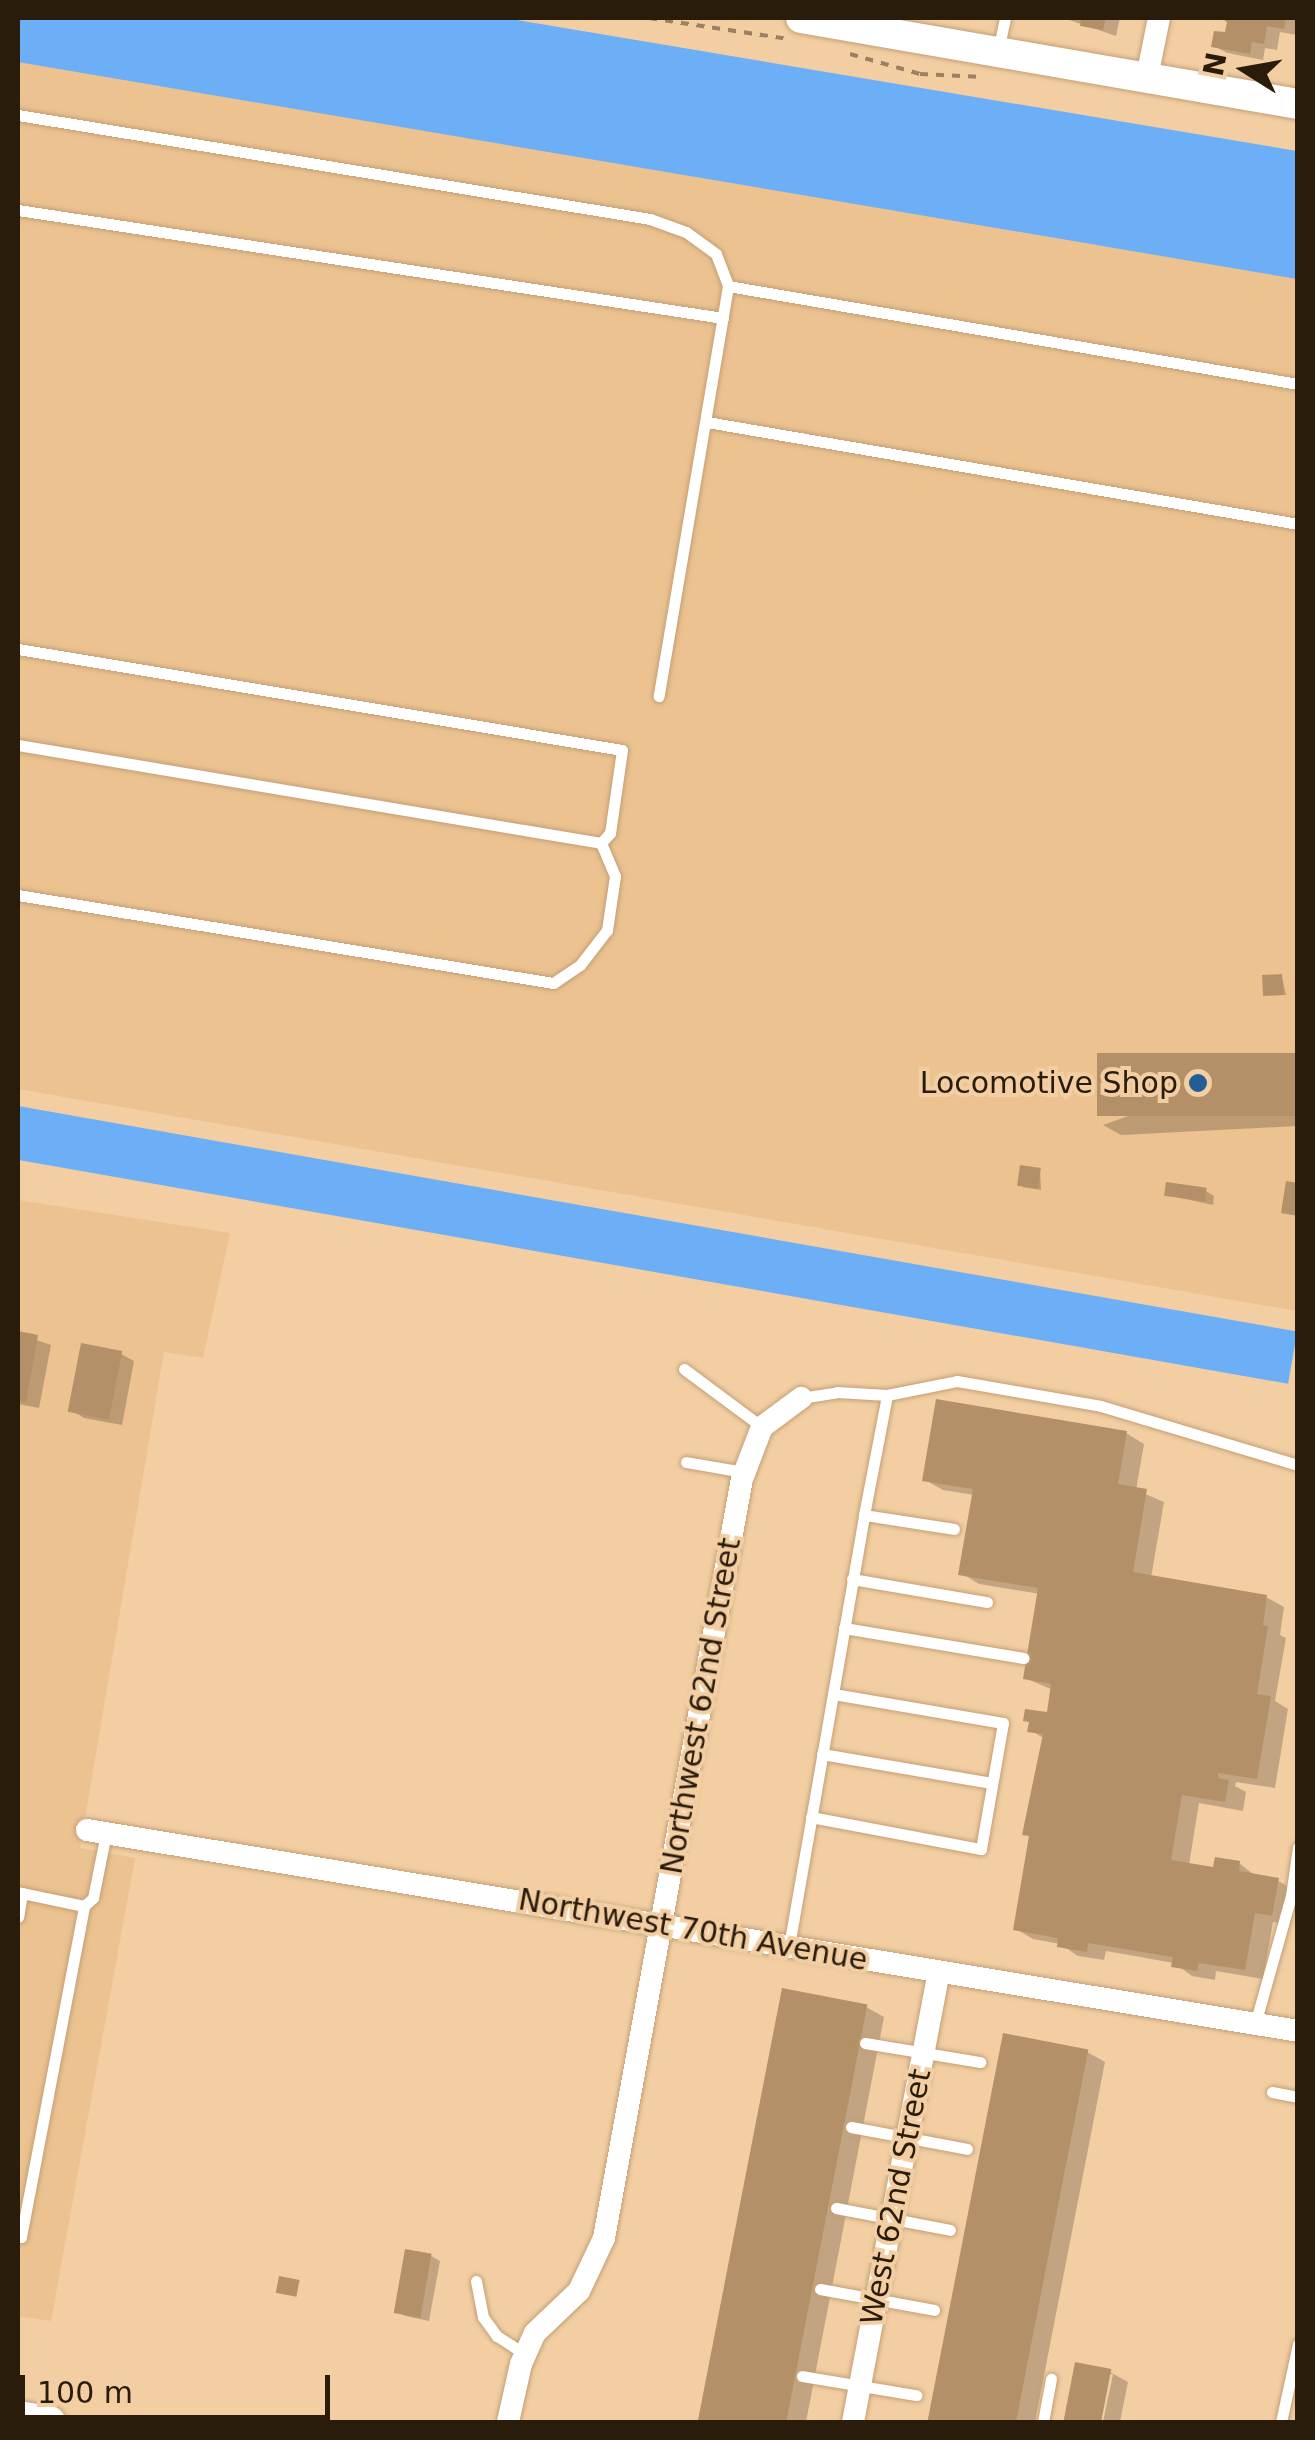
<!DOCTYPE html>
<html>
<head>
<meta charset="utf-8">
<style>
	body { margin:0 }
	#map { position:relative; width:1315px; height:2440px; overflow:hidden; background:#f3cea3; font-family:"DejaVu Sans",sans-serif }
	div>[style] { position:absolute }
	.built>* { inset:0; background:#ebc290 }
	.water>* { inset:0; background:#6caff6; transform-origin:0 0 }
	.shadow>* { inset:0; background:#0003 }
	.building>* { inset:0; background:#b39067; transform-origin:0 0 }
	.path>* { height:4px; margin-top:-2px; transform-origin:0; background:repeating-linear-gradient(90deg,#9c8161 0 8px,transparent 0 16px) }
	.roads { filter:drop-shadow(0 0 2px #c29f75) drop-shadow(0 0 2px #c29f75) }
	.service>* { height:11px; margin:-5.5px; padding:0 5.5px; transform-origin:5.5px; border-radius:5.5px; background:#fff }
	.minor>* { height:22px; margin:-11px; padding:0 11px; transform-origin:11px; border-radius:11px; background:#fff }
	.tertiary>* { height:30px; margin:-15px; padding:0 15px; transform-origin:15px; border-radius:15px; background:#fff }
	.secondary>* { height:32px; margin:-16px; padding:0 16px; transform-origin:16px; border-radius:16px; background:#fff }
	.dots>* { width:28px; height:28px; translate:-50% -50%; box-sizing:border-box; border:5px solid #f3cea3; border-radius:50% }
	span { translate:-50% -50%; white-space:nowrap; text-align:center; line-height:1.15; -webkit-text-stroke:8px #f3cea3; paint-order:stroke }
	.poi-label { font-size:30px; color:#291c0b }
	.right { translate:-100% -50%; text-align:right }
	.street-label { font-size:30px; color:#291c0b }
	.frame { position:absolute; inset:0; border:20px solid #291c0b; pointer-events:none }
	.north { position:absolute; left:1195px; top:20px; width:100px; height:100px; -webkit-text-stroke:8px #f3cea3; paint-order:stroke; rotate:281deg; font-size:28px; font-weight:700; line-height:40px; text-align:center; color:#291c0b }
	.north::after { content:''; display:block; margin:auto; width:35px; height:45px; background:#291c0b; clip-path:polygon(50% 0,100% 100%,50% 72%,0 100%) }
	.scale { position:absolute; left:20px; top:2375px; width:310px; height:45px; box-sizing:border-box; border:5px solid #291c0b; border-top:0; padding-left:12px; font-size:30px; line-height:35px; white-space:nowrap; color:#291c0b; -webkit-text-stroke:8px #f3cea3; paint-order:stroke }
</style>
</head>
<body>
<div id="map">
	<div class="built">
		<i style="clip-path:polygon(18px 54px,1297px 247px,1297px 1311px,18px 1089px)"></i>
		<i style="clip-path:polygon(18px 1200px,230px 1233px,203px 1358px,164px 1352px,80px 1848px,135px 1858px,51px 2321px,18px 2316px)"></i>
	</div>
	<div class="water">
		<i style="clip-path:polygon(18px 18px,505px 18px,1297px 151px,1297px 279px,18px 62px)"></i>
		<i style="left:18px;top:1106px;width:1299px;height:53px;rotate:10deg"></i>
	</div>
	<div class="shadow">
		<i style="clip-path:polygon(1063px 18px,1120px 18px,1116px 36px)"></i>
		<i style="clip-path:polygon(1223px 18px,1297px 18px,1297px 35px,1280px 32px,1277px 50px,1265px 48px,1263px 60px,1227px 53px,1214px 46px,1227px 35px,1229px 23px)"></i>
		<i style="clip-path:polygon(1282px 977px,1286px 995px,1265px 995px)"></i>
		<i style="clip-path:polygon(1298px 1056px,1298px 1126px,1121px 1135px,1103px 1125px)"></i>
		<i style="clip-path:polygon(1040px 1171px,1041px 1190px,1022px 1187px)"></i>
		<i style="clip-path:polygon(1206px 1191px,1214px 1196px,1213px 1205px,1167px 1195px)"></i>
		<i style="clip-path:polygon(18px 1334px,51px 1345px,39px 1408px,18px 1404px)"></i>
		<i style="clip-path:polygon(121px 1354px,134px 1361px,122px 1425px,84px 1418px,71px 1410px)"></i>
		<i style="clip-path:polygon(1126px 1433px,1144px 1444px,1136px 1490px,1164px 1502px,1151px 1578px,1266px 1597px,1284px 1607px,1280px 1635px,1286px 1638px,1275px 1701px,1288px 1709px,1275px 1788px,1236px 1782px,1235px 1786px,1246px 1792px,1243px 1811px,1199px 1803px,1189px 1865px,1215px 1869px,1239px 1863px,1257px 1877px,1278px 1881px,1296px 1891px,1290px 1925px,1273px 1922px,1263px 1979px,1216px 1971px,1215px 1980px,1192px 1976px,1174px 1963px,1106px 1951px,1104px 1960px,1078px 1956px,1060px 1944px,1033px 1939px,1016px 1929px,1031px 1837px,1025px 1834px,1045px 1739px,1030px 1730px,1049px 1715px,1053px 1690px,1025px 1678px,1040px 1594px,979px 1584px,961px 1573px,974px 1495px,943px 1490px,925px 1480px)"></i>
		<i style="clip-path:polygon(784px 1991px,866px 2007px,884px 2017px,806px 2422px,700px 2422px)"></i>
		<i style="clip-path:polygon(1005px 2036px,1087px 2052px,1105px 2062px,1035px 2422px,930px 2422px)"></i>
		<i style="clip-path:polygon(431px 2256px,440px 2261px,429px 2321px,405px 2316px,397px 2312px)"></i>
		<i style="clip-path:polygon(1077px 2365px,1110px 2372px,1128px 2382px,1120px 2422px,1103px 2422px,1113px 2374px,1107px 2374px,1098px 2422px,1065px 2422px)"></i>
	</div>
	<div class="building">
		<i style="clip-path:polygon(1081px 18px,1106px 18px,1103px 30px,1080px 26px)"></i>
		<i style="clip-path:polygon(1221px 18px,1286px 18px,1284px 29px,1267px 26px,1264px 44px,1252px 42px,1250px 54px,1211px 47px,1214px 31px,1225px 32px,1227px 22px)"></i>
		<i style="left:1282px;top:974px;width:21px;height:20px;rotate:87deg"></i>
		<i style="left:1298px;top:1053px;width:63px;height:201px;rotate:90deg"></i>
		<i style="left:1020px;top:1165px;width:21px;height:21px;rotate:8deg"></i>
		<i style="clip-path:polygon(1286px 1181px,1298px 1183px,1298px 1216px,1281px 1213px)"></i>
		<i style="left:1166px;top:1182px;width:41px;height:14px;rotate:8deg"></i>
		<i style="clip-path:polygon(18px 1331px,38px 1335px,26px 1402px,18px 1401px)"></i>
		<i style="left:81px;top:1343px;width:42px;height:70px;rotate:11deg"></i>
		<i style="clip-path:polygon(936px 1399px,1127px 1431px,1118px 1484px,1147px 1489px,1133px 1572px,1267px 1595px,1263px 1625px,1268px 1626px,1257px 1694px,1271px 1696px,1257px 1779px,1218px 1773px,1218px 1778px,1229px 1780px,1225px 1802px,1182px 1795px,1171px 1860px,1213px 1867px,1215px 1857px,1240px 1861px,1239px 1871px,1279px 1878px,1272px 1916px,1255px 1913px,1245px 1970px,1199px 1963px,1197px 1971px,1171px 1967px,1173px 1957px,1088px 1943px,1087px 1952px,1057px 1947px,1058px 1938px,1013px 1930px,1029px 1836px,1022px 1835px,1043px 1734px,1027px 1732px,1029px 1722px,1023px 1721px,1025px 1709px,1047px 1712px,1051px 1684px,1023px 1679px,1038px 1588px,958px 1575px,973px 1489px,922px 1481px)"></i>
		<i style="left:782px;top:1988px;width:87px;height:442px;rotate:11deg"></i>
		<i style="left:1003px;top:2033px;width:87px;height:396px;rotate:11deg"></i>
		<i style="left:405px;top:2249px;width:27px;height:65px;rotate:10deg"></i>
		<i style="left:279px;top:2276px;width:21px;height:17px;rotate:11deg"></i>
		<i style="left:1075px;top:2362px;width:37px;height:61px;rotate:11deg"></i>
	</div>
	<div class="path">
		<i style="left:649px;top:18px;width:141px;rotate:8.6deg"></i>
		<i style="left:850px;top:54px;width:73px;rotate:15.9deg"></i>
		<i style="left:920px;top:74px;width:63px;rotate:2.7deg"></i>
	</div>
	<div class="roads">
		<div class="service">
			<i style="left:998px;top:51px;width:34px;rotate:-78deg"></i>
			<i style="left:18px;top:115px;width:640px;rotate:9.34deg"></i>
			<i style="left:650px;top:219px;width:38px;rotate:20deg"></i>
			<i style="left:686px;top:232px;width:37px;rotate:36deg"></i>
			<i style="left:716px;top:254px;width:34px;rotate:69deg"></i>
			<i style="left:728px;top:286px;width:416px;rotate:99.6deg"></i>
			<i style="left:18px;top:210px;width:713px;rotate:8.71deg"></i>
			<i style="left:728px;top:286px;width:578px;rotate:9.76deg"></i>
			<i style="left:707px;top:422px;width:600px;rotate:9.79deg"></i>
			<i style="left:18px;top:649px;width:612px;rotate:9.49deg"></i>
			<i style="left:622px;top:750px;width:84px;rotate:98.2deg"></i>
			<i style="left:610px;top:833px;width:13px;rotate:132deg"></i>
			<i style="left:18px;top:745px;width:591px;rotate:9.54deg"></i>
			<i style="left:601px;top:843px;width:36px;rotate:67deg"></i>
			<i style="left:615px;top:876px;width:55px;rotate:98.4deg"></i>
			<i style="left:607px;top:930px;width:44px;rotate:127.6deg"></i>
			<i style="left:580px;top:965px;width:32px;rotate:146deg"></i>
			<i style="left:553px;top:983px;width:542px;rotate:-170.66deg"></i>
			<i style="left:684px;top:1369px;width:97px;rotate:36.6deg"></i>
			<i style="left:801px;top:1398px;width:36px;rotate:-9deg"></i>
			<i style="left:837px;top:1392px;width:50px;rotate:3.4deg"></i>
			<i style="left:887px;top:1395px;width:71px;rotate:-11.3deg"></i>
			<i style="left:957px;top:1381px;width:146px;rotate:9.8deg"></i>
			<i style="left:1101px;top:1406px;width:206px;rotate:16.7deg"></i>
			<i style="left:686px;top:1462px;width:59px;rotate:9.8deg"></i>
			<i style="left:864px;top:1515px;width:122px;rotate:-79.1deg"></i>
			<i style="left:852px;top:1579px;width:137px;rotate:9.7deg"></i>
			<i style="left:844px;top:1628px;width:182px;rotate:9.5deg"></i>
			<i style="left:822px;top:1754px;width:172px;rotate:9.7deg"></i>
			<i style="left:811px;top:1817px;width:173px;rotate:10.7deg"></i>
			<i style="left:981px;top:1849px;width:128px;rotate:-80.1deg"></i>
			<i style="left:1003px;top:1723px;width:172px;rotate:-170.3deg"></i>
			<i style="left:18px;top:1892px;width:4px;rotate:14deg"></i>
			<i style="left:22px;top:1893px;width:24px;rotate:99deg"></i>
			<i style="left:84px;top:1906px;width:12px;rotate:-42deg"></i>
			<i style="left:93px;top:1898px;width:66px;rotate:-78.7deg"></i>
			<i style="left:789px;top:1946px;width:437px;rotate:-80.1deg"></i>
			<i style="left:864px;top:1515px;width:91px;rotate:8.8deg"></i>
			<i style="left:1255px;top:2024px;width:133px;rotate:-74.3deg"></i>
			<i style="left:1291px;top:1896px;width:49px;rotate:-81.9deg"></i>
			<i style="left:865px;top:2043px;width:117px;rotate:9.4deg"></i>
			<i style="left:1272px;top:2092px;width:26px;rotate:11deg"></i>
			<i style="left:851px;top:2127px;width:118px;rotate:10.7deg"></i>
			<i style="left:836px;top:2208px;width:116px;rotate:10.9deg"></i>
			<i style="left:18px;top:2237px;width:3px"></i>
			<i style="left:21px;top:2237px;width:337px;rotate:-79.2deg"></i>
			<i style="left:84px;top:1906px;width:63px;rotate:-168.2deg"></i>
			<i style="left:476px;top:2281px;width:37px;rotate:79deg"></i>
			<i style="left:483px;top:2317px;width:24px;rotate:54deg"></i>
			<i style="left:497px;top:2336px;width:33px;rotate:33deg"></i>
			<i style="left:820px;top:2289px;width:116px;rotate:10.4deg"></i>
			<i style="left:802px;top:2376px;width:116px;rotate:9.5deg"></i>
			<i style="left:1043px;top:2422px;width:44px;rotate:-79.5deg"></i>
			<i style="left:1281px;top:2422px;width:80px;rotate:-77.7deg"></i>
		</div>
		<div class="minor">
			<i style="left:1147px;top:77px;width:60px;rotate:-78.5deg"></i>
			<i style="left:87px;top:1830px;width:1228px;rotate:9.42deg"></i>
			<i style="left:508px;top:2422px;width:59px;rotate:-77.4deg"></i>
			<i style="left:521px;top:2364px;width:34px;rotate:-66deg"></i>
			<i style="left:535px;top:2333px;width:61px;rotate:-43.7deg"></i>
			<i style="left:579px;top:2291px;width:59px;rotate:-64.7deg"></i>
			<i style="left:604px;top:2238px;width:771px;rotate:-79.7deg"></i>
			<i style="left:742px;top:1479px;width:56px;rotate:-69deg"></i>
			<i style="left:762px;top:1427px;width:49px;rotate:-36.6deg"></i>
			<i style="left:853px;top:2422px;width:458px;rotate:-79.2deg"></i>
		</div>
		<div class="tertiary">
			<i style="left:801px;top:18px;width:504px;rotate:9.82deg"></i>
		</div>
		<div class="secondary">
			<i style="left:18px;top:2417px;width:32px;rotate:9deg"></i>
		</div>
	</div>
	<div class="dots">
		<i style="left:1198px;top:1083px;background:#245c94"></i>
	</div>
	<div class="poi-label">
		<span class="right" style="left:1178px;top:1083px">Locomotive Shop</span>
	</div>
	<div class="street-label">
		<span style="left:701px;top:1706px;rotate:-80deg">Northwest 62nd Street</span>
		<span style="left:693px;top:1930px;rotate:10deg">Northwest 70th Avenue</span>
		<span style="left:896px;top:2197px;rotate:-79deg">West 62nd Street</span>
	</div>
	<div class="frame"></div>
	<div class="north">N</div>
	<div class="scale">100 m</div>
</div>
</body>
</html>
